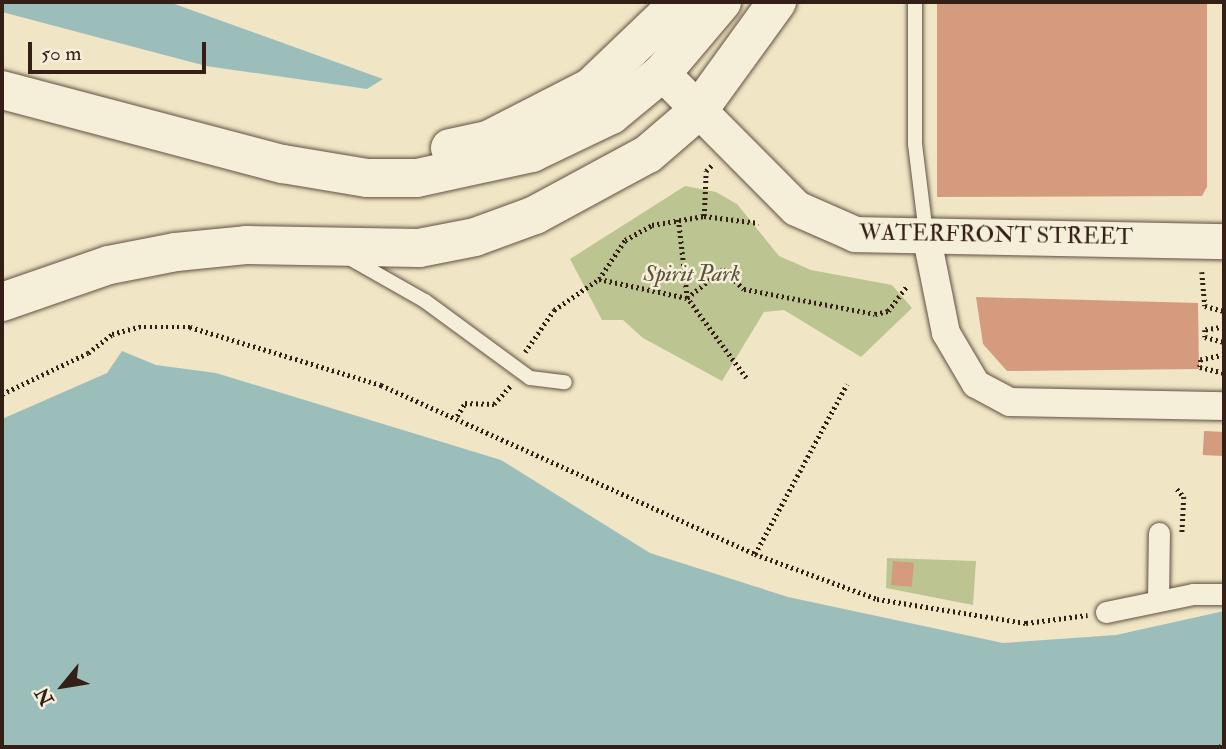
<!DOCTYPE html>
<html>
<head>
<meta charset="utf-8">
<style>
	body { margin:0 }
	#map { position:relative; width:1226px; height:749px; overflow:hidden; background:#f0e6c5; font-family:"IM FELL Double Pica",serif }
	div>[style] { position:absolute }
	.green>* { inset:0; background:#bcc492 }
	.water>* { inset:0; background:#9cbebb }
	.building>* { inset:0; background:#d59b7e; transform-origin:0 0 }
	.path>* { height:4.5px; margin-top:-2.25px; transform-origin:0; background:repeating-linear-gradient(90deg,#331f16 0 2px,transparent 0 5.5px) }
	.roads { filter:drop-shadow(0 0 2px #625142) drop-shadow(0 0 2px #625142) }
	.service>* { height:14px; margin:-7px; padding:0 7px; transform-origin:7px; border-radius:7px; background:#f5efd9 }
	.pedestrian>* { height:21px; margin:-10.5px; padding:0 10.5px; transform-origin:10.5px; border-radius:10.5px; background:#f5efd9 }
	.minor>* { height:28px; margin:-14px; padding:0 14px; transform-origin:14px; border-radius:14px; background:#f5efd9 }
	.tertiary>* { height:35px; margin:-17.5px; padding:0 17.5px; transform-origin:17.5px; border-radius:17.5px; background:#f5efd9 }
	.secondary>* { height:38px; margin:-19px; padding:0 19px; transform-origin:19px; border-radius:19px; background:#f5efd9 }
	span { translate:-50% -50%; white-space:nowrap; text-align:center; line-height:1.15; -webkit-text-stroke:5px #f5efd9; paint-order:stroke }
	.street-label { font-size:23px; color:#331f16 }
	.park-label { font-size:23px; color:#5c513b; font-style:italic }
	.frame { position:absolute; inset:0; border:4px solid #331f16; pointer-events:none }
	.north { position:absolute; left:28px; top:651px; width:70px; height:70px; -webkit-text-stroke:5px #f5efd9; paint-order:stroke; rotate:240deg; font-size:19px; font-weight:700; line-height:28px; text-align:center; color:#331f16 }
	.north::after { content:''; display:block; margin:auto; width:24px; height:32px; background:#331f16; clip-path:polygon(50% 0,100% 100%,50% 72%,0 100%) }
	.scale { position:absolute; left:28px; top:42px; width:178px; height:32px; box-sizing:border-box; border:4px solid #331f16; border-top:0; padding-left:9px; font-size:21px; line-height:24px; white-space:nowrap; color:#331f16; -webkit-text-stroke:5px #f5efd9; paint-order:stroke }
</style>
</head>
<body>
<div id="map">
	<div class="green">
		<i style="clip-path:polygon(685px 186px,716px 192px,737px 204px,779px 256px,811px 270px,892px 285px,912px 308px,861px 357px,784px 310px,764px 312px,722px 381px,643px 338px,623px 320px,602px 320px,570px 259px)"></i>
		<i style="clip-path:polygon(887px 558px,976px 561px,973px 605px,886px 588px)"></i>
	</div>
	<div class="water">
		<i style="clip-path:polygon(2px 2px,169px 2px,383px 79px,367px 89px,206px 66px,2px 12px)"></i>
		<i style="clip-path:polygon(122px 351px,156px 365px,216px 373px,501px 460px,650px 553px,788px 597px,1003px 643px,1116px 635px,1224px 611px,1224px 747px,2px 747px,2px 419px,107px 373px)"></i>
	</div>
	<div class="building">
		<i style="clip-path:polygon(937px 2px,1207px 2px,1207px 187px,1202px 196px,937px 197px)"></i>
		<i style="clip-path:polygon(976px 297px,1198px 303px,1199px 369px,1007px 371px,983px 344px)"></i>
		<i style="left:1204px;top:431px;width:20px;height:24px;rotate:3deg"></i>
		<i style="left:893px;top:561px;width:21px;height:24px;rotate:5deg"></i>
	</div>
	<div class="path">
		<i style="left:704px;top:216px;width:55px;rotate:7.3deg"></i>
		<i style="left:1202px;top:272px;width:34px;rotate:85deg"></i>
		<i style="left:1205px;top:306px;width:20px;rotate:15deg"></i>
		<i style="left:599px;top:279px;width:90px;rotate:12.2deg"></i>
		<i style="left:687px;top:298px;width:81px;rotate:-96.4deg"></i>
		<i style="left:1224px;top:327px;width:19px;rotate:171deg"></i>
		<i style="left:1205px;top:330px;width:7px;rotate:90deg"></i>
		<i style="left:1205px;top:337px;width:20px;rotate:15deg"></i>
		<i style="left:525px;top:352px;width:51px;rotate:-55.4deg"></i>
		<i style="left:554px;top:310px;width:55px;rotate:-34.6deg"></i>
		<i style="left:599px;top:279px;width:47px;rotate:-56.3deg"></i>
		<i style="left:625px;top:240px;width:31px;rotate:-29deg"></i>
		<i style="left:652px;top:225px;width:53px;rotate:-9.8deg"></i>
		<i style="left:704px;top:216px;width:45px;rotate:-87.5deg"></i>
		<i style="left:706px;top:171px;width:10px;rotate:-45deg"></i>
		<i style="left:1224px;top:355px;width:24px;rotate:168deg"></i>
		<i style="left:1201px;top:360px;width:7px;rotate:98deg"></i>
		<i style="left:1200px;top:367px;width:25px;rotate:14deg"></i>
		<i style="left:746px;top:378px;width:99px;rotate:-126.4deg"></i>
		<i style="left:687px;top:298px;width:46px;rotate:-38.9deg"></i>
		<i style="left:723px;top:269px;width:29px;rotate:44deg"></i>
		<i style="left:744px;top:289px;width:133px;rotate:10.8deg"></i>
		<i style="left:875px;top:314px;width:13px;rotate:-13deg"></i>
		<i style="left:888px;top:311px;width:30px;rotate:-53deg"></i>
		<i style="left:2px;top:394px;width:95px;rotate:-25.5deg"></i>
		<i style="left:88px;top:353px;width:31px;rotate:-38deg"></i>
		<i style="left:112px;top:334px;width:28px;rotate:-15deg"></i>
		<i style="left:139px;top:327px;width:51px"></i>
		<i style="left:190px;top:327px;width:200px;rotate:16.9deg"></i>
		<i style="left:381px;top:385px;width:410px;rotate:24.3deg"></i>
		<i style="left:755px;top:554px;width:130px;rotate:20.2deg"></i>
		<i style="left:877px;top:599px;width:151px;rotate:9.2deg"></i>
		<i style="left:1026px;top:623px;width:62px;rotate:-7.5deg"></i>
		<i style="left:457px;top:416px;width:15px;rotate:-58deg"></i>
		<i style="left:465px;top:403px;width:29px;rotate:2deg"></i>
		<i style="left:494px;top:404px;width:25px;rotate:-48deg"></i>
		<i style="left:1177px;top:489px;width:11px;rotate:49deg"></i>
		<i style="left:1184px;top:497px;width:35px;rotate:93deg"></i>
		<i style="left:755px;top:554px;width:193px;rotate:-61.6deg"></i>
		<i style="left:1220px;top:747px;width:6px;rotate:-51deg"></i>
	</div>
	<div class="roads">
		<div class="service">
			<i style="left:915px;top:2px;width:142px;rotate:90deg"></i>
			<i style="left:915px;top:144px;width:91px;rotate:83deg"></i>
			<i style="left:351px;top:259px;width:85px;rotate:29.6deg"></i>
			<i style="left:425px;top:301px;width:130px;rotate:36.3deg"></i>
			<i style="left:530px;top:378px;width:35px;rotate:7deg"></i>
		</div>
		<div class="pedestrian">
			<i style="left:1158px;top:601px;width:68px;rotate:-89.2deg"></i>
			<i style="left:1106px;top:612px;width:89px;rotate:-11.7deg"></i>
			<i style="left:1193px;top:594px;width:31px"></i>
		</div>
		<div class="minor">
			<i style="left:926px;top:234px;width:101px;rotate:78.6deg"></i>
			<i style="left:946px;top:333px;width:59px;rotate:59.5deg"></i>
			<i style="left:976px;top:384px;width:38px;rotate:28deg"></i>
			<i style="left:1010px;top:402px;width:214px;rotate:1.1deg"></i>
		</div>
		<div class="tertiary">
			<i style="left:662px;top:73px;width:190px;rotate:45.2deg"></i>
			<i style="left:796px;top:208px;width:64px;rotate:23.8deg"></i>
			<i style="left:855px;top:234px;width:369px;rotate:1.1deg"></i>
		</div>
		<div class="secondary">
			<i style="left:2px;top:90px;width:291px;rotate:14.8deg"></i>
			<i style="left:283px;top:164px;width:85px;rotate:9.5deg"></i>
			<i style="left:367px;top:178px;width:50px"></i>
			<i style="left:417px;top:178px;width:118px;rotate:-12.3deg"></i>
			<i style="left:532px;top:153px;width:88px;rotate:-25.7deg"></i>
			<i style="left:611px;top:115px;width:66px;rotate:-39.5deg"></i>
			<i style="left:662px;top:73px;width:93px;rotate:-49.8deg"></i>
			<i style="left:450px;top:148px;width:39px;rotate:-12deg"></i>
			<i style="left:488px;top:140px;width:116px;rotate:-27.2deg"></i>
			<i style="left:591px;top:87px;width:123px;rotate:-43.7deg"></i>
			<i style="left:2px;top:302px;width:113px;rotate:-19.1deg"></i>
			<i style="left:109px;top:265px;width:68px;rotate:-11deg"></i>
			<i style="left:176px;top:252px;width:70px;rotate:-5.7deg"></i>
			<i style="left:246px;top:245px;width:173px;rotate:1deg"></i>
			<i style="left:419px;top:248px;width:57px;rotate:-11.1deg"></i>
			<i style="left:475px;top:237px;width:64px;rotate:-20.1deg"></i>
			<i style="left:535px;top:215px;width:128px;rotate:-28.4deg"></i>
			<i style="left:648px;top:154px;width:66px;rotate:-40.7deg"></i>
			<i style="left:698px;top:111px;width:135px;rotate:-54.1deg"></i>
		</div>
	</div>
	<div class="street-label">
		<span style="left:996px;top:235px;rotate:1deg">WATERFRONT STREET</span>
	</div>
	<div class="park-label">
		<span style="left:692px;top:274px">Spirit Park</span>
	</div>
	<div class="frame"></div>
	<div class="north">N</div>
	<div class="scale">50 m</div>
</div>
</body>
</html>
